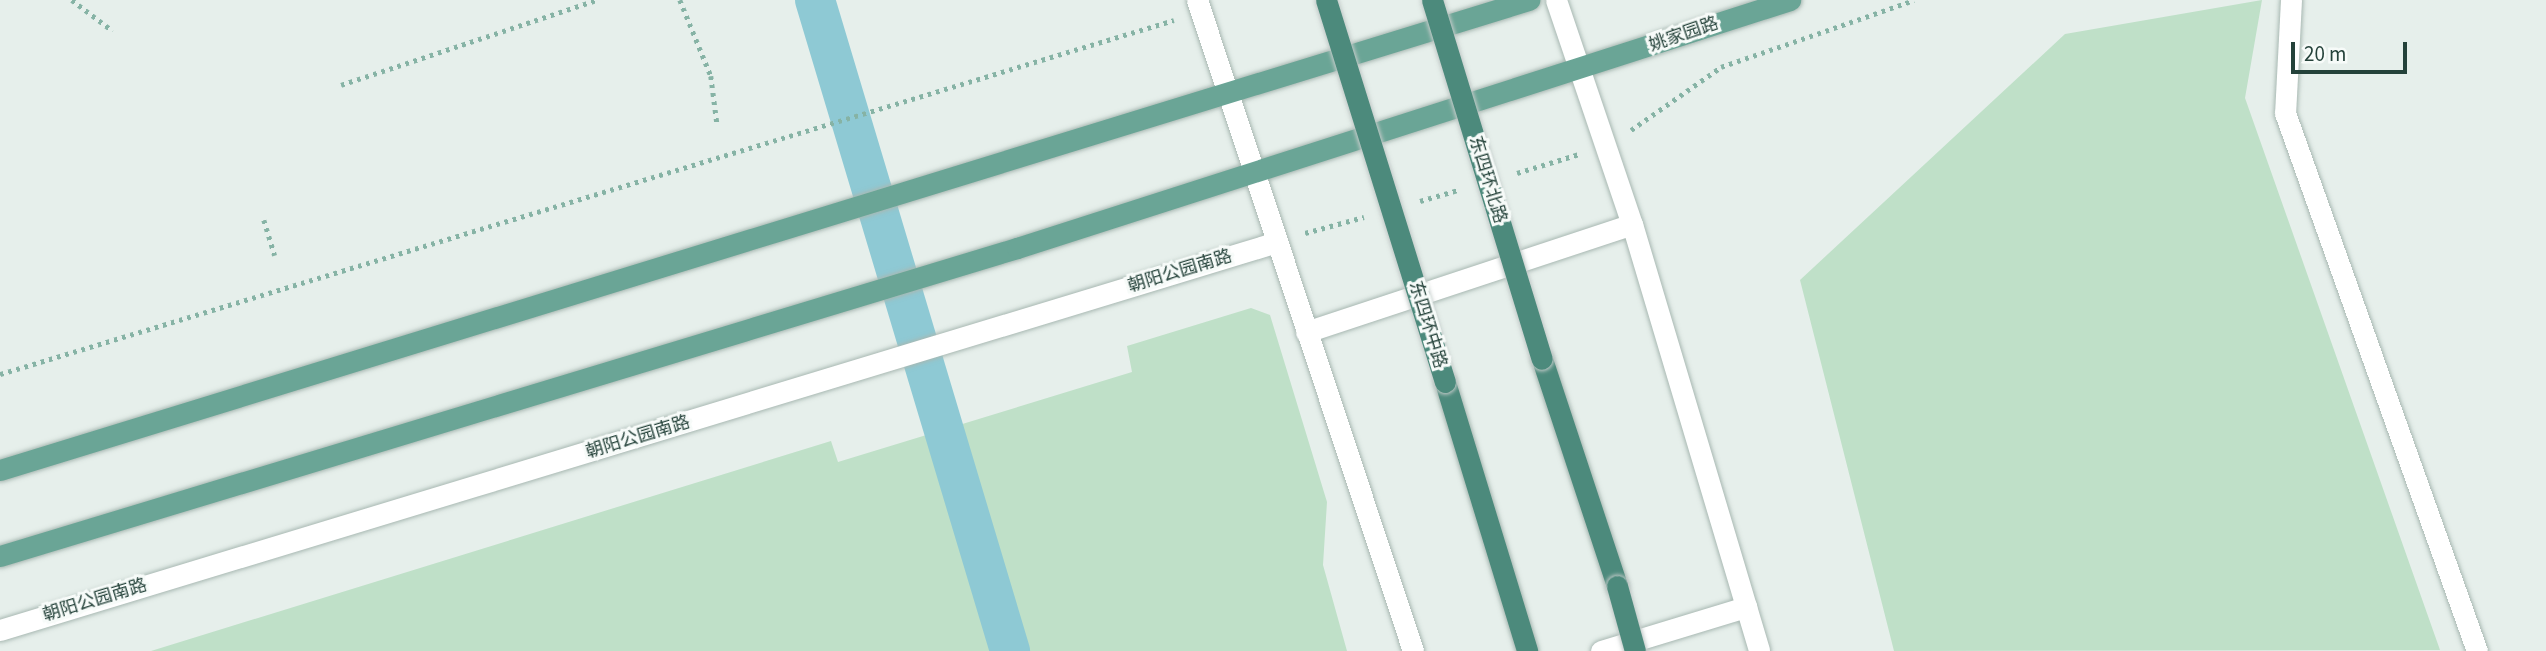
<!DOCTYPE html>
<html>
<head>
<meta charset="utf-8">
<style>
	body { margin:0 }
	#map { position:relative; width:2546px; height:651px; overflow:hidden; background:#e6efeb; font-family:"Source Sans 3","Noto Sans SC",sans-serif }
	div>[style] { position:absolute }
	.green>* { inset:0; background:#bfe0c8 }
	.canal>* { height:40px; margin:-20px; padding:0 20px; transform-origin:20px; border-radius:20px; background:#8ec9d4 }
	.path>* { height:4.5px; margin-top:-2.25px; transform-origin:0; background:repeating-linear-gradient(90deg,#86b3a5 0 3.5px,transparent 0 8.5px) }
	.roads { filter:drop-shadow(0 0 2px #a8b8b2) drop-shadow(0 0 2px #a8b8b2) }
	.minor>* { height:21px; margin:-10.5px; padding:0 10.5px; transform-origin:10.5px; border-radius:10.5px; background:#fff }
	.tertiary>* { height:21px; margin:-10.5px; padding:0 10.5px; transform-origin:10.5px; border-radius:10.5px; background:#fff }
	.primary>* { height:21px; margin:-10.5px; padding:0 10.5px; transform-origin:10.5px; border-radius:10.5px; background:#6aa596 }
	.trunk>* { height:21px; margin:-10.5px; padding:0 10.5px; transform-origin:10.5px; border-radius:10.5px; background:#4c8a7c }
	.bridges { filter:drop-shadow(0 0 2px #c2cac8) drop-shadow(0 0 2px #c2cac8) }
	.trunk-bridge>* { height:21px; margin:-10.5px; padding:0 10.5px; transform-origin:10.5px; border-radius:10.5px; background:#4c8a7c }
	span { translate:-50% -50%; white-space:nowrap; text-align:center; line-height:1.15; -webkit-text-stroke:6px #f7fbf9; paint-order:stroke }
	.street-label { font-size:18px; color:#24423a }
	.scale { position:absolute; left:2291px; top:42px; width:116px; height:32px; box-sizing:border-box; border:4px solid #24423a; border-top:0; padding-left:9px; font-size:21px; line-height:24px; white-space:nowrap; color:#24423a; -webkit-text-stroke:5px #f7fbf9; paint-order:stroke }
</style>
</head>
<body>
<div id="map">
	<div class="green">
		<i style="clip-path:polygon(2262px 0,2245px 98px,2440px 650px,1894px 651px,1800px 280px,2065px 34px)"></i>
		<i style="clip-path:polygon(1251px 308px,1270px 315px,1327px 502px,1323px 565px,1347px 651px,151px 651px,831px 441px,838px 462px,1132px 372px,1127px 346px)"></i>
	</div>
	<div class="canal">
		<i style="left:815px;top:0;width:680px;rotate:73.32deg"></i>
	</div>
	<div class="path">
		<i style="left:72px;top:0;width:51px;rotate:37.1deg"></i>
		<i style="left:680px;top:0;width:82px;rotate:67.8deg"></i>
		<i style="left:711px;top:76px;width:47px;rotate:82.7deg"></i>
		<i style="left:341px;top:85px;width:269px;rotate:-18.4deg"></i>
		<i style="left:1631px;top:130px;width:110px;rotate:-35deg"></i>
		<i style="left:1721px;top:67px;width:204px;rotate:-19.1deg"></i>
		<i style="left:1517px;top:173px;width:65px;rotate:-17deg"></i>
		<i style="left:1420px;top:201px;width:40px;rotate:-16deg"></i>
		<i style="left:264px;top:220px;width:37px;rotate:73deg"></i>
		<i style="left:1305px;top:233px;width:61px;rotate:-15.2deg"></i>
		<i style="left:0;top:374px;width:1226px;rotate:-16.78deg"></i>
	</div>
	<div class="roads">
		<div class="minor">
			<i style="left:2291px;top:0;width:113px;rotate:93deg"></i>
			<i style="left:2285px;top:113px;width:571px;rotate:70.36deg"></i>
		</div>
		<div class="tertiary">
			<i style="left:1197px;top:0;width:686px;rotate:71.64deg"></i>
			<i style="left:1556px;top:0;width:237px;rotate:71.3deg"></i>
			<i style="left:1632px;top:224px;width:445px;rotate:73.4deg"></i>
			<i style="left:1306px;top:332px;width:343px;rotate:-18.3deg"></i>
			<i style="left:0;top:630px;width:1331px;rotate:-16.9deg"></i>
			<i style="left:1601px;top:651px;width:152px;rotate:-16.9deg"></i>
		</div>
		<div class="primary">
			<i style="left:0;top:470px;width:1600px;rotate:-17.09deg"></i>
			<i style="left:0;top:556px;width:1063px;rotate:-16.85deg"></i>
			<i style="left:1017px;top:248px;width:812px;rotate:-17.79deg"></i>
		</div>
		<div class="trunk">
			<i style="left:1542px;top:359px;width:239px;rotate:71.7deg"></i>
			<i style="left:1445px;top:382px;width:281px;rotate:73deg"></i>
		</div>
	</div>
	<div class="bridges">
		<div class="trunk-bridge">
			<i style="left:1326px;top:0;width:400px;rotate:72.7deg"></i>
			<i style="left:1432px;top:0;width:375px;rotate:73deg"></i>
			<i style="left:1617px;top:586px;width:67px;rotate:74.5deg"></i>
		</div>
	</div>
	<div class="street-label">
		<span style="left:1684px;top:35px;rotate:-19deg">姚家园路</span>
		<span style="left:1487px;top:180px;rotate:73deg">东四环北路</span>
		<span style="left:1180px;top:272px;rotate:-17deg">朝阳公园南路</span>
		<span style="left:1427px;top:325px;rotate:73deg">东四环中路</span>
		<span style="left:638px;top:438px;rotate:-17deg">朝阳公园南路</span>
		<span style="left:95px;top:601px;rotate:-17deg">朝阳公园南路</span>
	</div>
	<div class="scale">20 m</div>
</div>
</body>
</html>
